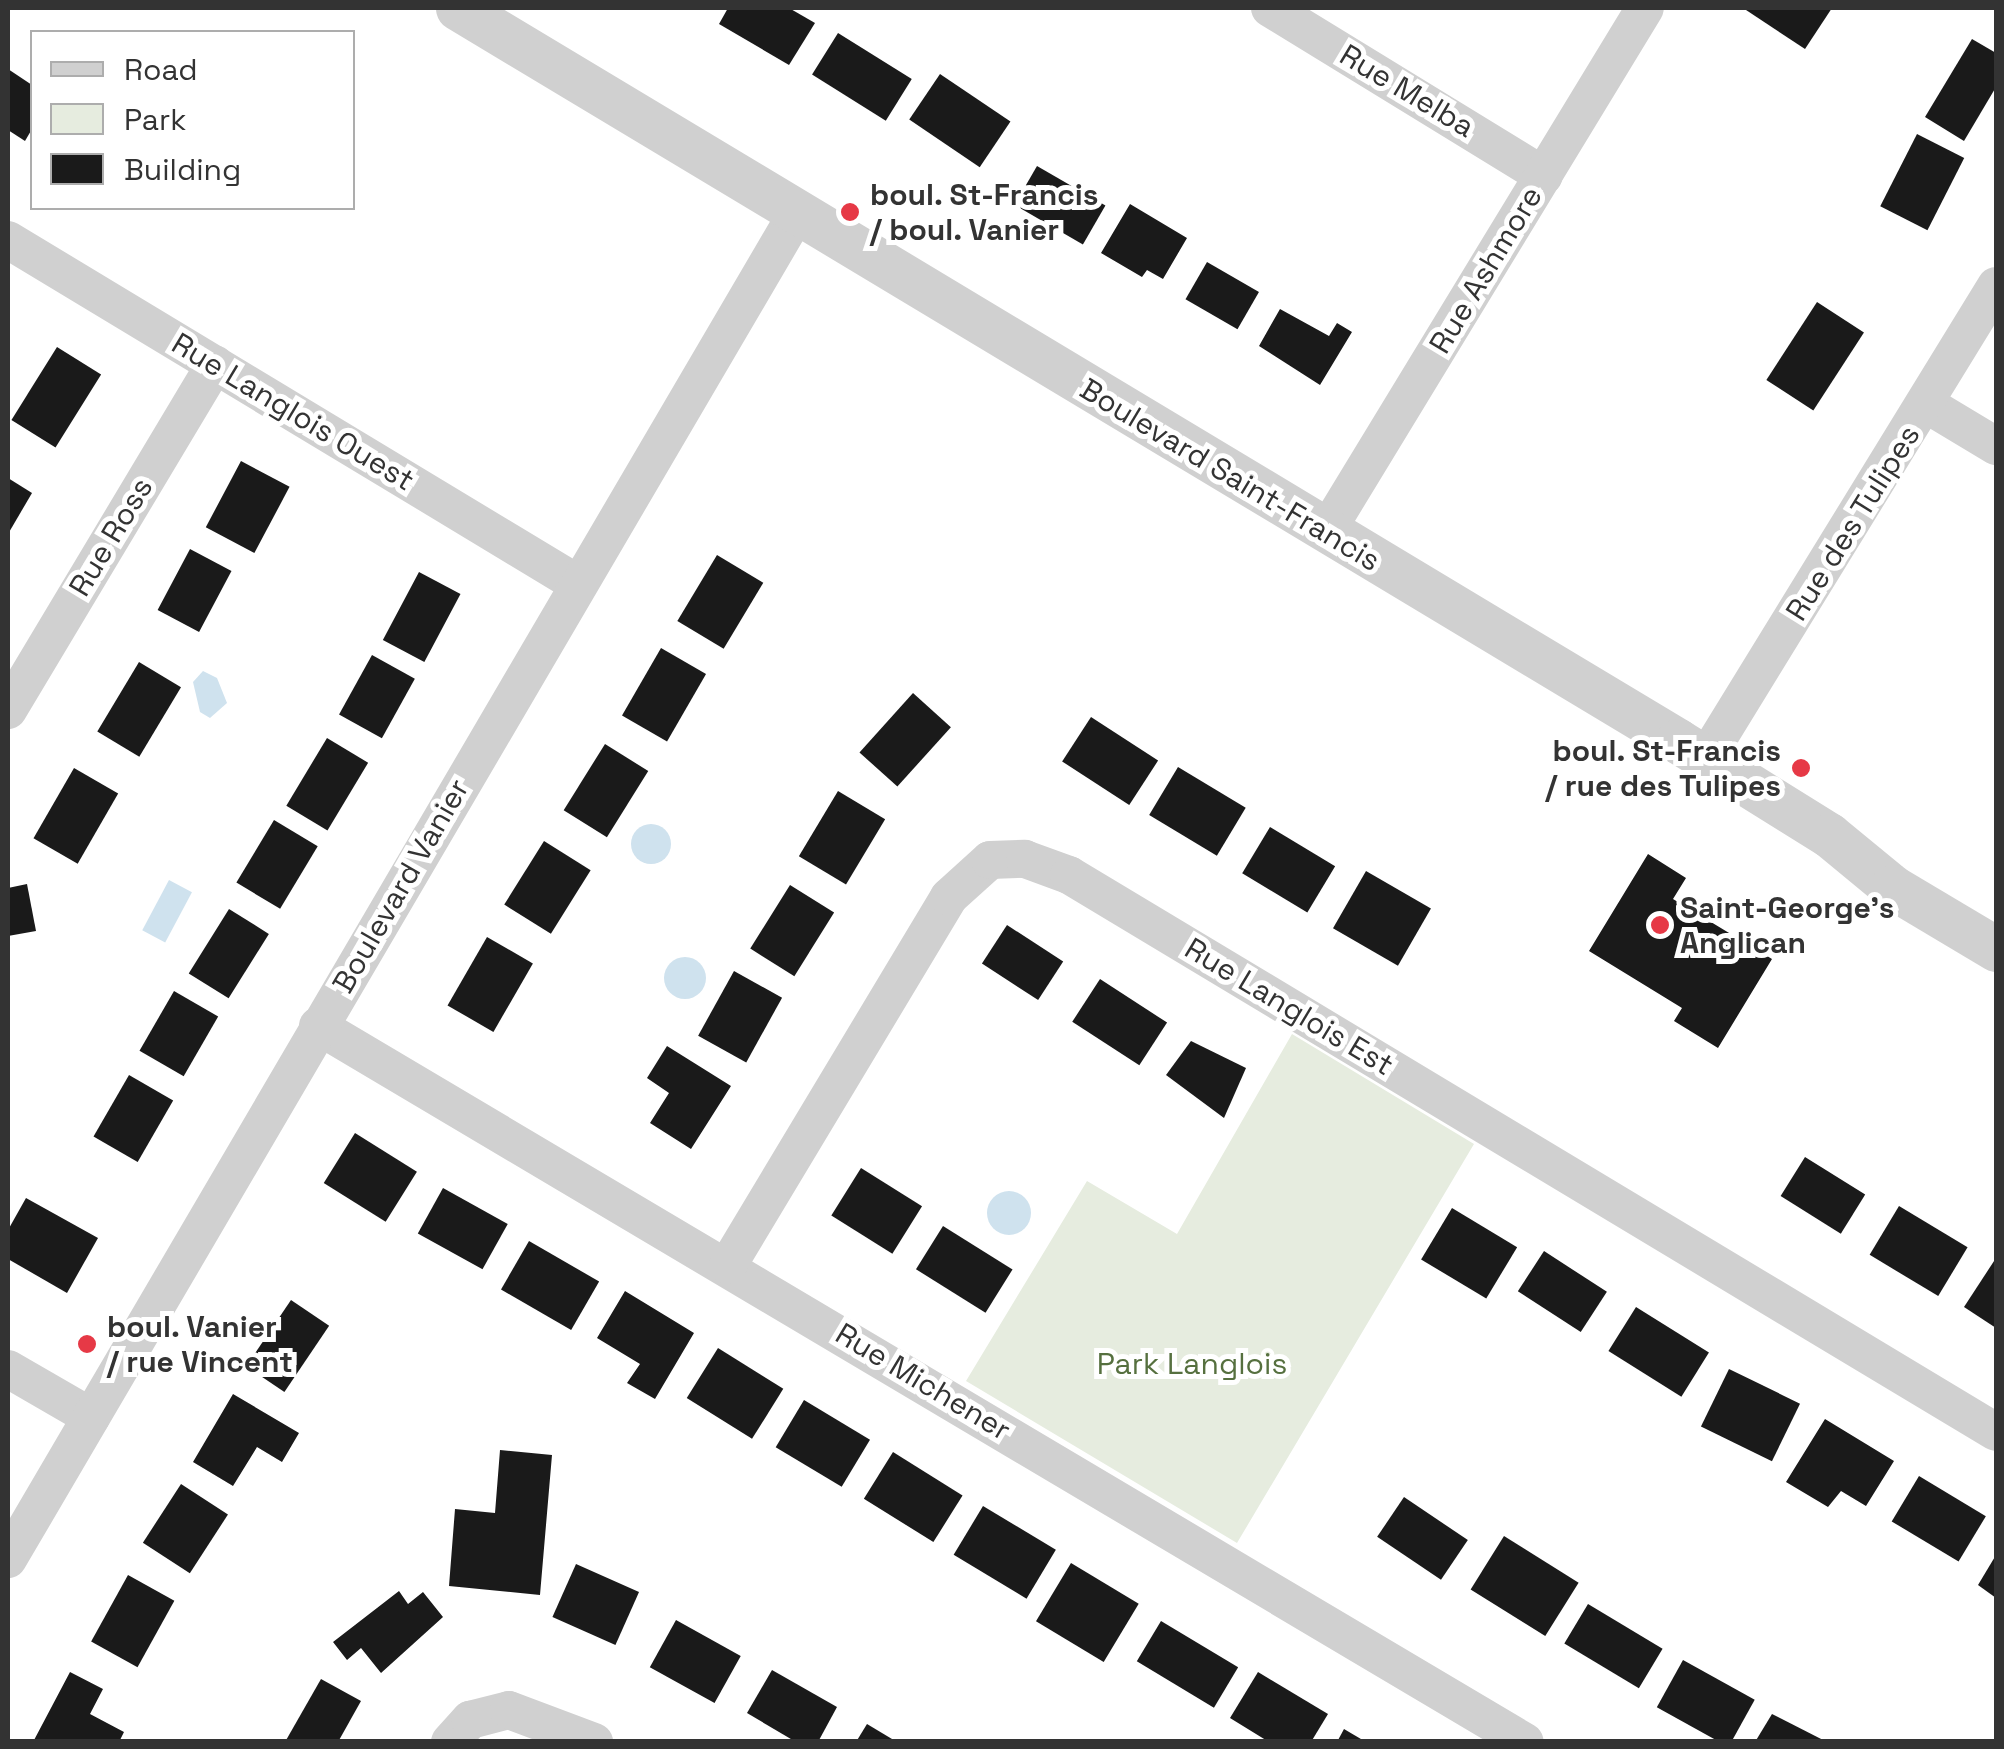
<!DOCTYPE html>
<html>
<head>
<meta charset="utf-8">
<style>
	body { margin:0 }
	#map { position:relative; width:2004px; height:1749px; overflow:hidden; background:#fff; font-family:"Space Grotesk",sans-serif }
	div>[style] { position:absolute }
	.green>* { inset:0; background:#e6ecdf }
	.water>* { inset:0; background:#cfe2ee; transform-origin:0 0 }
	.round { border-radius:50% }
	.building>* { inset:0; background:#1a1a1a; transform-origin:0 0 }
	.minor>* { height:38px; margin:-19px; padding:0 19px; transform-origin:19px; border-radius:19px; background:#d0d0d0 }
	.tertiary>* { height:45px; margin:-22.5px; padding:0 22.5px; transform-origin:22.5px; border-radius:22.5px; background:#d0d0d0 }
	.dots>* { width:28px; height:28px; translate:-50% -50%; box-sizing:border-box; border:5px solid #fff; border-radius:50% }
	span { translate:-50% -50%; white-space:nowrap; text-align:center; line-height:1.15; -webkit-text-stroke:10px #fff; paint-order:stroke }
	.street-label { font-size:30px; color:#333 }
	.poi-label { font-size:30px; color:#333; font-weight:700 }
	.left { translate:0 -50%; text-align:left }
	.right { translate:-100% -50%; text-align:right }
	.park-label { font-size:30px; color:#56703f }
	.frame { position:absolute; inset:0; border:10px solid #333; pointer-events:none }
	.legend { position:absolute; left:30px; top:30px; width:325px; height:180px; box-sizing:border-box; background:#fff; border:2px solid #adadad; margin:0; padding:12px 18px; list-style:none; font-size:30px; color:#333 }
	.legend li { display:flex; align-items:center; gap:20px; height:50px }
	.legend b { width:50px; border:2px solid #adadad }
</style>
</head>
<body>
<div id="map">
	<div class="green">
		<i style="clip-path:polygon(1292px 1034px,1474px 1144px,1237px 1543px,966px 1381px,1087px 1181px,1177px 1234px)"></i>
	</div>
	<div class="water">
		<i style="clip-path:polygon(203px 671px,217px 678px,227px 703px,210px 718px,200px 712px,193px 682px)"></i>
		<i class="round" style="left:631px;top:824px;width:40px;height:40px"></i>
		<i style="left:169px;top:880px;width:26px;height:57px;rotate:28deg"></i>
		<i class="round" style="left:664px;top:957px;width:42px;height:42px"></i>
		<i class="round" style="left:987px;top:1191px;width:44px;height:44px"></i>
	</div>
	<div class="building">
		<i style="clip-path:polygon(728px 8px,789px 8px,815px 23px,789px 65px,719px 24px)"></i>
		<i style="clip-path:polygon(1743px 8px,1832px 8px,1805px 49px)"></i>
		<i style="left:838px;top:33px;width:87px;height:49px;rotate:32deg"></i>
		<i style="clip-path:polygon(1972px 39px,1996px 53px,1996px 87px,1964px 141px,1925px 117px)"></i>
		<i style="clip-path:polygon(8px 69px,32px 85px,32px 129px,25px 141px,8px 130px)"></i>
		<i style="left:940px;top:74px;width:85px;height:55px;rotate:34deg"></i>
		<i style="left:1917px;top:134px;width:53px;height:81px;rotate:27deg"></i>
		<i style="left:1037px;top:166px;width:79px;height:45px;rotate:30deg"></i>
		<i style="clip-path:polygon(1130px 204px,1187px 238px,1163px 279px,1147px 270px,1142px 277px,1101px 253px)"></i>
		<i style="left:1207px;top:262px;width:60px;height:43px;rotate:30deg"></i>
		<i style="left:1817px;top:302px;width:56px;height:93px;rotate:33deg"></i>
		<i style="clip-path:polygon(1280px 309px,1329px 336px,1337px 323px,1352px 332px,1320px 385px,1259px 346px)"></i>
		<i style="left:57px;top:347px;width:52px;height:86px;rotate:32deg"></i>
		<i style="left:241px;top:461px;width:55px;height:75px;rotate:28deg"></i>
		<i style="clip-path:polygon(8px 478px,32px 493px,8px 534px)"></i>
		<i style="left:190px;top:549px;width:47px;height:69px;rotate:28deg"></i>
		<i style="left:717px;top:555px;width:54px;height:77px;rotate:31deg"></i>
		<i style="left:419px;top:572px;width:47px;height:77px;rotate:28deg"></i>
		<i style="left:661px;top:648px;width:52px;height:78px;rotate:30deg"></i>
		<i style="left:372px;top:655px;width:49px;height:68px;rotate:29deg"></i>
		<i style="left:139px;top:662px;width:49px;height:81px;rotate:31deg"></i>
		<i style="left:913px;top:693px;width:51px;height:80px;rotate:42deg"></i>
		<i style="left:1091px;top:717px;width:80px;height:53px;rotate:33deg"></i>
		<i style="left:327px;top:738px;width:48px;height:79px;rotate:31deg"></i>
		<i style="left:605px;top:744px;width:51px;height:78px;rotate:32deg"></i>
		<i style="left:1178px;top:767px;width:79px;height:56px;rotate:31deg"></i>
		<i style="left:74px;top:768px;width:51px;height:81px;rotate:30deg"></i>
		<i style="left:838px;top:791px;width:55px;height:76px;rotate:31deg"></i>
		<i style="left:274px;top:820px;width:51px;height:73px;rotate:31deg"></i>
		<i style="left:1270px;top:827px;width:76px;height:54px;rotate:31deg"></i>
		<i style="left:544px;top:841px;width:55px;height:75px;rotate:32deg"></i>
		<i style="clip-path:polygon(1648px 854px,1686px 878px,1673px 899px,1772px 959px,1718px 1048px,1674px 1021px,1682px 1008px,1589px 951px)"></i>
		<i style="left:1366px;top:871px;width:75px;height:66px;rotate:30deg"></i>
		<i style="clip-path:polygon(27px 884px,36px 931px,8px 936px,8px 888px)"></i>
		<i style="left:790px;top:885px;width:52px;height:75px;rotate:32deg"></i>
		<i style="left:229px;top:909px;width:47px;height:76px;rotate:32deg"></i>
		<i style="left:1007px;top:925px;width:67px;height:46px;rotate:33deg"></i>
		<i style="left:487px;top:937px;width:53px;height:79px;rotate:30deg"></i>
		<i style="left:734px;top:971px;width:55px;height:74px;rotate:29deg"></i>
		<i style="left:1100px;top:979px;width:80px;height:51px;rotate:33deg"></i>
		<i style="left:174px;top:991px;width:51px;height:69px;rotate:30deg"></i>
		<i style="clip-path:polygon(1191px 1041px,1246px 1068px,1224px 1118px,1166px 1075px)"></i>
		<i style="clip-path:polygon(667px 1046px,731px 1086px,691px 1149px,650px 1123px,669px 1093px,647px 1078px)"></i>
		<i style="left:129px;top:1075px;width:51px;height:71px;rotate:30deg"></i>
		<i style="left:355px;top:1133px;width:73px;height:59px;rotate:32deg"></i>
		<i style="left:1805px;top:1157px;width:71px;height:46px;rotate:32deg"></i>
		<i style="left:861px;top:1168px;width:72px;height:56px;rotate:32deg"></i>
		<i style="left:443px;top:1188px;width:74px;height:52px;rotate:29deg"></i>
		<i style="clip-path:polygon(26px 1198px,98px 1238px,67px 1293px,8px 1259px,8px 1230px)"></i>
		<i style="left:1899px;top:1206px;width:80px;height:57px;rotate:31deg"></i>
		<i style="left:1452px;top:1208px;width:76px;height:60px;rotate:31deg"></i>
		<i style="left:943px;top:1226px;width:82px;height:51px;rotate:32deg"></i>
		<i style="left:529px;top:1241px;width:81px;height:56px;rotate:30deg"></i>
		<i style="left:1544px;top:1251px;width:75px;height:48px;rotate:33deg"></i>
		<i style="clip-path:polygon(1996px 1258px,1996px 1328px,1964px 1307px)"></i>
		<i style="clip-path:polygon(625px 1291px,694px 1333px,655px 1399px,627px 1383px,640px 1364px,597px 1338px)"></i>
		<i style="left:291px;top:1300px;width:46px;height:80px;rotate:34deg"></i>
		<i style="left:1636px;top:1307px;width:86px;height:52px;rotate:32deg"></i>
		<i style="left:718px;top:1348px;width:77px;height:59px;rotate:32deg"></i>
		<i style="left:1729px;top:1369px;width:79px;height:64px;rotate:26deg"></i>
		<i style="clip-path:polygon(233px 1394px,299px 1433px,282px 1462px,257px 1447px,233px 1486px,193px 1462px)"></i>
		<i style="left:804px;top:1400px;width:77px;height:55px;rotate:31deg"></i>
		<i style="clip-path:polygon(1825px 1419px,1894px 1461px,1866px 1506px,1841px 1491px,1828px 1507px,1786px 1482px)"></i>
		<i style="clip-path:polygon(500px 1450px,552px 1455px,540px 1595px,449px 1586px,455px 1509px,495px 1513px)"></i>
		<i style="left:893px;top:1452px;width:82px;height:55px;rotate:32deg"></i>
		<i style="left:1919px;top:1476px;width:78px;height:53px;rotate:31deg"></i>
		<i style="left:181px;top:1484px;width:56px;height:70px;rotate:33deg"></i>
		<i style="left:1404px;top:1497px;width:77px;height:48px;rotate:34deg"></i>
		<i style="left:983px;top:1506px;width:85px;height:57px;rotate:31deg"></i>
		<i style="left:1504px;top:1536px;width:88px;height:63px;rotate:32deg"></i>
		<i style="clip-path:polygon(1996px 1555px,1996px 1598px,1978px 1585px)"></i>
		<i style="left:1071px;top:1563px;width:79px;height:68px;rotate:31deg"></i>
		<i style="left:576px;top:1564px;width:69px;height:58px;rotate:24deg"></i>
		<i style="left:128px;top:1575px;width:53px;height:76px;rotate:29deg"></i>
		<i style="clip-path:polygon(399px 1591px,408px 1604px,423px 1592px,443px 1617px,381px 1673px,361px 1648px,347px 1660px,333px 1642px)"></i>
		<i style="left:1588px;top:1604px;width:87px;height:46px;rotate:31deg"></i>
		<i style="left:676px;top:1620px;width:74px;height:54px;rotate:29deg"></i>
		<i style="left:1161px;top:1621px;width:90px;height:47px;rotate:31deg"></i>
		<i style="left:1683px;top:1660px;width:82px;height:54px;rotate:29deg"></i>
		<i style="clip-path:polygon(772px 1670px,837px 1707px,818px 1742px,796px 1742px,747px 1713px)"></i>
		<i style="clip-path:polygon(70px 1672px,103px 1689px,90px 1714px,124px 1732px,119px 1742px,33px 1742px)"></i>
		<i style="clip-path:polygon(1258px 1672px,1328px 1714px,1311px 1742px,1269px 1742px,1230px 1718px)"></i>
		<i style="clip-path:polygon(321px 1679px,361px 1701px,338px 1742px,285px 1742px)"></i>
		<i style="clip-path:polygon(1772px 1714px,1827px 1742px,1755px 1742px)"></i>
		<i style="clip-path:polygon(867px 1724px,897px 1742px,856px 1742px)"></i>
		<i style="clip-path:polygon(1344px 1729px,1366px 1742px,1337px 1742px)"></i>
	</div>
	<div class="minor">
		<i style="left:1270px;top:8px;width:321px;rotate:31.5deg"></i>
		<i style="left:8px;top:240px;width:666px;rotate:31.11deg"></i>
		<i style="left:1926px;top:404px;width:82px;rotate:31deg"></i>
		<i style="left:1326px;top:532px;width:613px;rotate:-58.67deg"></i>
		<i style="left:8px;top:710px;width:403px;rotate:-59.1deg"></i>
		<i style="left:1706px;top:758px;width:554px;rotate:-58.43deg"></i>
		<i style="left:318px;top:1026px;width:1403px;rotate:30.68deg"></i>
		<i style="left:728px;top:1265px;width:429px;rotate:-59deg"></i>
		<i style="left:949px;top:897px;width:55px;rotate:-42.1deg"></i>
		<i style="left:990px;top:860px;width:35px;rotate:-2deg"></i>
		<i style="left:1025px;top:859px;width:47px;rotate:20deg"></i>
		<i style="left:1069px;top:875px;width:1081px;rotate:31deg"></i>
		<i style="left:8px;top:1369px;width:96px;rotate:30deg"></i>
		<i style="left:8px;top:1559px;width:1558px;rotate:-59.62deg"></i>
		<i style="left:450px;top:1742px;width:30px;rotate:-48deg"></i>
		<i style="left:470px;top:1720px;width:40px;rotate:-14.4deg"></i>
		<i style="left:509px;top:1710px;width:91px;rotate:20.6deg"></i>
	</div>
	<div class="tertiary">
		<i style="left:458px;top:8px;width:1423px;rotate:31deg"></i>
		<i style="left:1678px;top:741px;width:178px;rotate:31.9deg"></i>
		<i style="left:1829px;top:835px;width:82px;rotate:39.5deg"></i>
		<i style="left:1892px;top:887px;width:121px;rotate:30.8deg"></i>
	</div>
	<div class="dots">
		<i style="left:850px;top:212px;background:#e63946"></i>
		<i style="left:1801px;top:768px;background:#e63946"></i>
		<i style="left:1660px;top:925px;background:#e63946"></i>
		<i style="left:87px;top:1344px;background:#e63946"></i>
	</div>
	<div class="street-label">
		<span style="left:1407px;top:91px;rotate:31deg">Rue Melba</span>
		<span style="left:1486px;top:270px;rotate:-59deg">Rue Ashmore</span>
		<span style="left:293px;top:412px;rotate:31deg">Rue Langlois Ouest</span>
		<span style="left:1230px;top:475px;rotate:31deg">Boulevard Saint-Francis</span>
		<span style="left:1853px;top:523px;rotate:-58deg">Rue des Tulipes</span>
		<span style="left:111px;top:537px;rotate:-59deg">Rue Ross</span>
		<span style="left:401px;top:886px;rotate:-60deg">Boulevard Vanier</span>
		<span style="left:1289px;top:1007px;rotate:31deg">Rue Langlois Est</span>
		<span style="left:923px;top:1382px;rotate:31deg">Rue Michener</span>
	</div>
	<div class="poi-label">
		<span class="left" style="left:870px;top:212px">boul. St-Francis<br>/ boul. Vanier</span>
		<span class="right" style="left:1781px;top:768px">boul. St-Francis<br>/ rue des Tulipes</span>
		<span class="left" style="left:1680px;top:925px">Saint-George's<br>Anglican</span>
		<span class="left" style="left:107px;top:1344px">boul. Vanier<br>/ rue Vincent</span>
	</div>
	<div class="park-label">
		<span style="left:1192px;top:1364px">Park Langlois</span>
	</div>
	<div class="frame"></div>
	<ul class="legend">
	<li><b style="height:12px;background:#d0d0d0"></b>Road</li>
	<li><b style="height:28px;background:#e6ecdf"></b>Park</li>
	<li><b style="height:28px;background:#1a1a1a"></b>Building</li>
	</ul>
</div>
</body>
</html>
